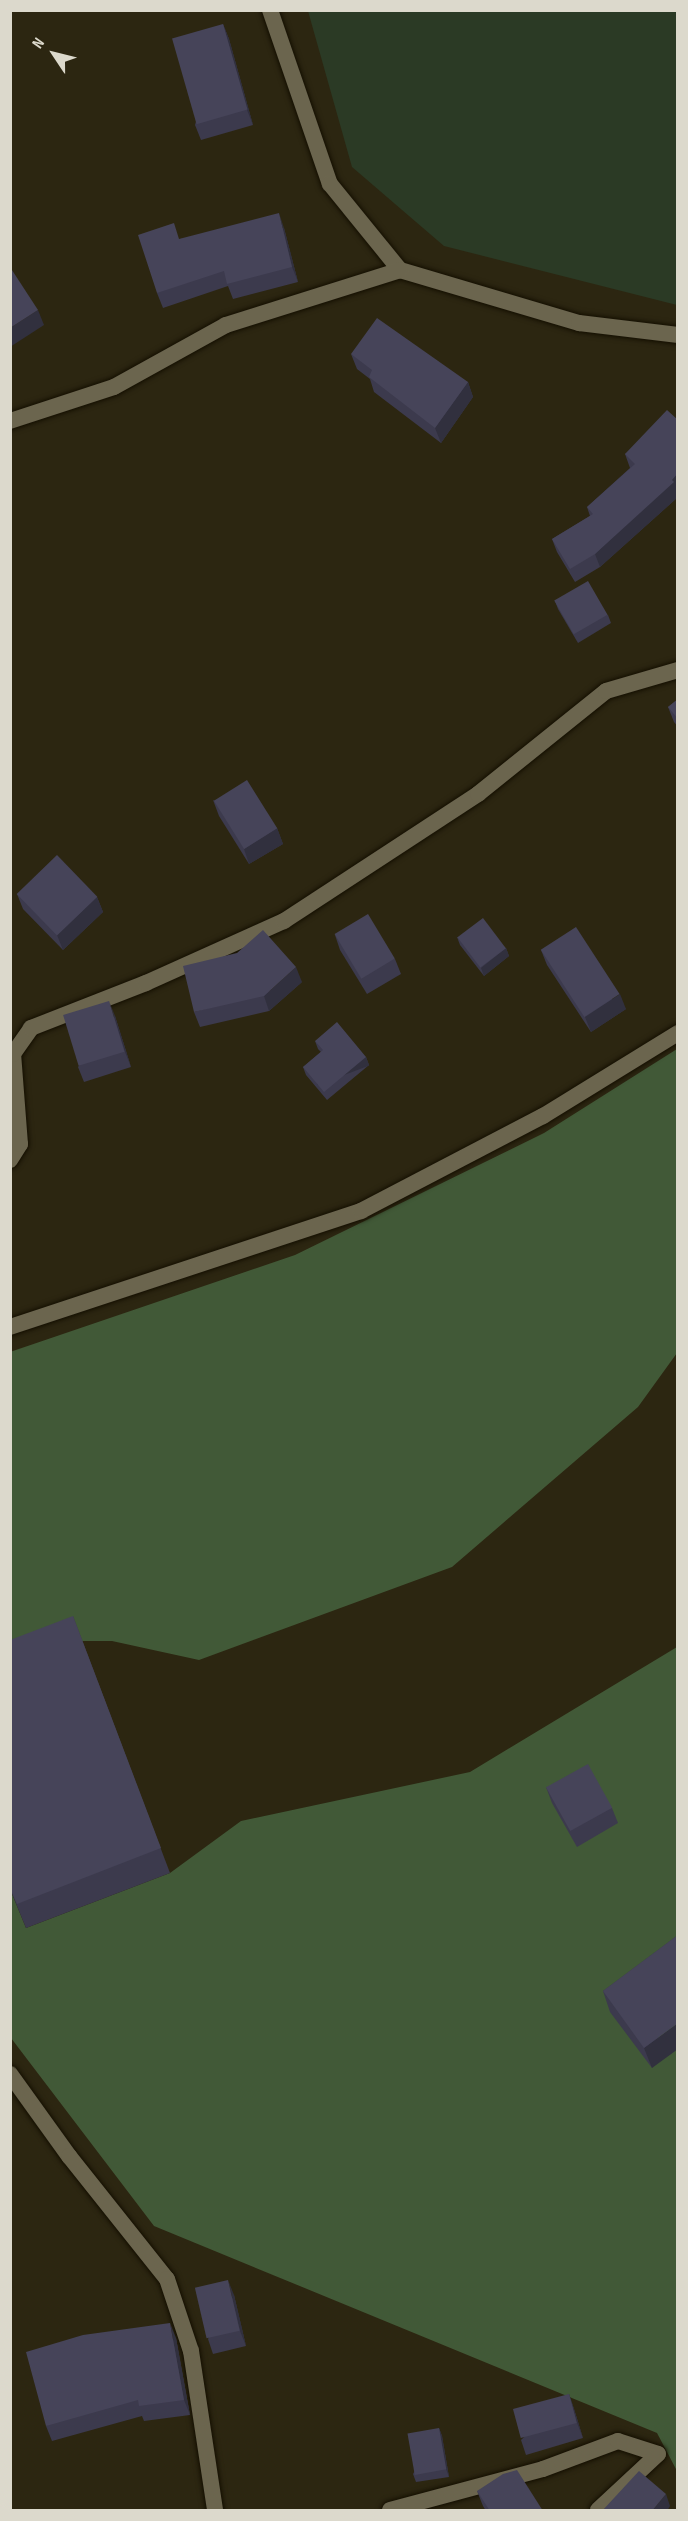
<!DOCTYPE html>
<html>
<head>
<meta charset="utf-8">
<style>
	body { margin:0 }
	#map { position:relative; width:688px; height:2521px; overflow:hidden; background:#2c2611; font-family:"Sofia Sans Condensed",sans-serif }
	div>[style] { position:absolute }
	.green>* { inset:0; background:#2b3a25 }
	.forest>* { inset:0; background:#415937 }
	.roads { filter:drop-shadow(0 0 2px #140f00) drop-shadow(0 0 2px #140f00) }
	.minor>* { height:16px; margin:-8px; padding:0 8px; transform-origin:8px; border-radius:8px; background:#6b654e }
	.tertiary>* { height:16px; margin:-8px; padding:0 8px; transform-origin:8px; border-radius:8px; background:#6b654e }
	.wall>* { inset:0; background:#3c3a4d }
	.shaded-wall>* { inset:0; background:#31303e; transform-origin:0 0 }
	.building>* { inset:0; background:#464459; transform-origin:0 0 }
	span { translate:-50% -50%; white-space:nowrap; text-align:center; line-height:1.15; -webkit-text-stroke:4.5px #2c2611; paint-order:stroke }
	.frame { position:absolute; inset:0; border:12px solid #dcd9cc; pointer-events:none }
	.north { position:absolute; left:24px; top:24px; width:60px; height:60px; -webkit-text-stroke:4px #2c2611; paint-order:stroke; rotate:305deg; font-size:16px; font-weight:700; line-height:24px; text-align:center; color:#dcd9cc }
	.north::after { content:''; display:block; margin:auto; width:21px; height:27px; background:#dcd9cc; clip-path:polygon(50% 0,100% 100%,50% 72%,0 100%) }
</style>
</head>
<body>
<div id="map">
	<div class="green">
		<i style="clip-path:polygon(308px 11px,677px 11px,677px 305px,444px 246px,352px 167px)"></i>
	</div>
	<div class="forest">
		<i style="clip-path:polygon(677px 1049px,677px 1353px,638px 1407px,452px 1567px,199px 1660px,112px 1641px,82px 1641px,11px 1668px,10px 1352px,295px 1255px,544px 1133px)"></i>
		<i style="clip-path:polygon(677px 1647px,677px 2471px,657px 2433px,154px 2226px,11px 2038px,10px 1889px,26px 1928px,170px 1873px,241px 1821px,470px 1772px)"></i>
	</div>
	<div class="roads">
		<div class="minor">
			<i style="left:10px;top:1160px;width:19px;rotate:-58deg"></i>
			<i style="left:20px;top:1144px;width:90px;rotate:-94.4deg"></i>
			<i style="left:13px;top:1054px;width:32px;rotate:-55deg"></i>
			<i style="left:31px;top:1028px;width:123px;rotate:-21.4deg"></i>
			<i style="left:146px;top:983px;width:151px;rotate:-24.2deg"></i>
			<i style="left:284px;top:921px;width:232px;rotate:-33.2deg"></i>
			<i style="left:478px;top:794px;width:164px;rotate:-38.8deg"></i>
			<i style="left:606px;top:691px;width:75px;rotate:-16.3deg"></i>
			<i style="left:10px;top:1327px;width:370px;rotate:-18.3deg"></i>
			<i style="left:361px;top:1211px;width:205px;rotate:-27.6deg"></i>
			<i style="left:543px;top:1116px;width:158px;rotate:-31.6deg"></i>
			<i style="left:10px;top:2074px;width:101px;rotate:54.3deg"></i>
			<i style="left:69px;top:2156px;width:157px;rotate:51.5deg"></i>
			<i style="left:167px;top:2279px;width:76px;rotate:71.6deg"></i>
			<i style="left:191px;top:2351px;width:161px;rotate:81.4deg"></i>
			<i style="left:390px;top:2510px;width:158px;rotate:-15deg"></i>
			<i style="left:543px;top:2469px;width:80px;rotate:-20.5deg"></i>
			<i style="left:618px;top:2441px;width:42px;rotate:18deg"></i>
			<i style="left:658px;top:2454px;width:82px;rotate:137deg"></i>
		</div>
		<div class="tertiary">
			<i style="left:270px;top:10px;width:184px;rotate:71deg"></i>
			<i style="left:330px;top:184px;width:111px;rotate:50.9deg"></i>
			<i style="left:400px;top:270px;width:187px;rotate:16.5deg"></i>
			<i style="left:579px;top:323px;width:100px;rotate:6.9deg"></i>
			<i style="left:10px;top:421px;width:109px;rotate:-18.1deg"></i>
			<i style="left:114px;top:387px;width:128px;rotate:-29deg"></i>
			<i style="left:226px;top:325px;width:182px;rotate:-17.5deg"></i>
		</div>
	</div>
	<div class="wall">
		<i style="clip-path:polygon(223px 24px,229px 39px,253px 125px,201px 140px,195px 125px)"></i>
		<i style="clip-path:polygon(284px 228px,298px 282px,233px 299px,228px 286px,163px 308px,157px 293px,180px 239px)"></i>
		<i style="clip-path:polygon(351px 354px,468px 382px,473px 397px,441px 443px,374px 392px,370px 379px,357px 369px)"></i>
		<i style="clip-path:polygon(678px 420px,678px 497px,600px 567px,575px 582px,557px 552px,552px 539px,590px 516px,587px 507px,630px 468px,625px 454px)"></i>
		<i style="clip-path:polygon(555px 601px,608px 615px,611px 623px,578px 643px,558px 609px)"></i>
		<i style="clip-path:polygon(678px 699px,678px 727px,674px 722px,668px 707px)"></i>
		<i style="clip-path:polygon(213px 800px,277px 828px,283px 844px,249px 864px,219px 816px)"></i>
		<i style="clip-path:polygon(17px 894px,97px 897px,103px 912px,63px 950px,23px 909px)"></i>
		<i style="clip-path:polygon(335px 935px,395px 959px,401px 974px,367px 994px,340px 950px)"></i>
		<i style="clip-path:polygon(457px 937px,506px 948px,509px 956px,484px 976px,460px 945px)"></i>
		<i style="clip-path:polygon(541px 950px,626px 1009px,591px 1032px,547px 965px)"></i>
		<i style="clip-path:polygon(302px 982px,269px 1011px,200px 1027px,194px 1012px)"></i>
		<i style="clip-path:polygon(115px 1016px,131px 1067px,84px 1082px,78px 1067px)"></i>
		<i style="clip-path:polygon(315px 1041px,366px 1057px,369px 1065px,327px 1100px,306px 1075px,303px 1067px,321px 1052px,318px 1049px)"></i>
		<i style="clip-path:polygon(73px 1616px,170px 1873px,26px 1928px,10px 1889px)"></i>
		<i style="clip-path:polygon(546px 1787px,612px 1808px,618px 1823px,577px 1847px,552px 1803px)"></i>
		<i style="clip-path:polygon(678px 1935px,652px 2068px,610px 2012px,603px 1991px)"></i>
		<i style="clip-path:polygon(234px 2295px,246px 2346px,213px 2354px,208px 2339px)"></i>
		<i style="clip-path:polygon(176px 2338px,190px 2415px,144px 2421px,142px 2416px,52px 2441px,46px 2426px)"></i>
		<i style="clip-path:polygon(569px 2394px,574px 2409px,583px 2438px,526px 2455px,521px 2440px)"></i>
		<i style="clip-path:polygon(439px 2428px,442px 2436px,449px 2477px,416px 2482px,413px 2474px)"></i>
		<i style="clip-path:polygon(477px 2491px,543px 2511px,486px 2511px,483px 2506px)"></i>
	</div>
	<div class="shaded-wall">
		<i style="clip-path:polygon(223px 24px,229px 39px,253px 125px,247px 110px)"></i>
		<i style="clip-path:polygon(279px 213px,284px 228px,298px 282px,292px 267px)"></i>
		<i style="clip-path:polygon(38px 310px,44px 325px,10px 347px,10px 328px)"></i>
		<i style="clip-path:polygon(468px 382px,473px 397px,441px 443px,435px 428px)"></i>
		<i style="clip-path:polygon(678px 473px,678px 497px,600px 567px,595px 554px)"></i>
		<i style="clip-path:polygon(277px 828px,283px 844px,249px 864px,244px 849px)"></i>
		<i style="clip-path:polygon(97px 897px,103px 912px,63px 950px,57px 935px)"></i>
		<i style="clip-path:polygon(506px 948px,509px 956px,484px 976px,481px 968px)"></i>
		<i style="clip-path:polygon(296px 967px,302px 982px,269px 1011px,264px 996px)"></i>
		<i style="clip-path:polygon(620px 994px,626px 1009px,591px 1032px,585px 1017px)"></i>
		<i style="clip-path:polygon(109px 1001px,115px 1016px,131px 1067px,125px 1052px)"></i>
		<i style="left:366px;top:1057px;width:9px;height:55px;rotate:69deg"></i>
		<i style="clip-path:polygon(678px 2023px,678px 2049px,652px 2068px,644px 2048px)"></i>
		<i style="clip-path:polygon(228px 2280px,234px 2295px,246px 2346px,240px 2331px)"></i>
		<i style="clip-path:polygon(170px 2323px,176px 2338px,190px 2415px,184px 2400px)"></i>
		<i style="clip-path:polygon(569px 2394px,574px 2409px,583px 2438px,577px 2423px)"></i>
		<i style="clip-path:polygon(439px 2428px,442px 2436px,449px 2477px,446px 2469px)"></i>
		<i style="clip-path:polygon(666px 2494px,670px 2506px,667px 2511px,652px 2511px)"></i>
	</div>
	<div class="building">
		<i style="left:223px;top:24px;width:89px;height:53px;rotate:74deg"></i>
		<i style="clip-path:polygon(279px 213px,292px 267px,227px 284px,224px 271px,157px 293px,138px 235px,174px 223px,179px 239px)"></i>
		<i style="clip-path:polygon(10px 267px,38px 310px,10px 328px)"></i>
		<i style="clip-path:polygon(377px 318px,468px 382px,435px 428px,369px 377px,372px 370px,351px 354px)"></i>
		<i style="clip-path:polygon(667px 410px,678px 420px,678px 473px,672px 480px,674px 482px,595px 554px,570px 569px,552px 539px,593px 514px,587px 507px,635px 464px,625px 454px)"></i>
		<i style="left:588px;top:581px;width:39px;height:39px;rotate:60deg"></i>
		<i style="clip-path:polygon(678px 699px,678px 719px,668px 707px)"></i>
		<i style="left:247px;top:780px;width:57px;height:39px;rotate:58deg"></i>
		<i style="left:57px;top:855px;width:58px;height:56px;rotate:46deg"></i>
		<i style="left:368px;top:914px;width:52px;height:39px;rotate:59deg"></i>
		<i style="left:483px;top:918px;width:38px;height:32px;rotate:53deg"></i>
		<i style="left:576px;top:927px;width:80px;height:42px;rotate:57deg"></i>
		<i style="clip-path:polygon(263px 930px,296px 967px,264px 996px,194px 1012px,183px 966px,237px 953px)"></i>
		<i style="left:109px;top:1001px;width:53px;height:48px;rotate:73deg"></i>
		<i style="clip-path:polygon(337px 1022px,366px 1057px,324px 1092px,303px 1067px,323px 1050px,315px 1041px)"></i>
		<i style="clip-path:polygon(73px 1616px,161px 1848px,17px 1904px,10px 1888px,10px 1640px)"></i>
		<i style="left:588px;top:1764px;width:50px;height:48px;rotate:61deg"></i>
		<i style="clip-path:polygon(678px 1935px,678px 2023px,644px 2048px,603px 1991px)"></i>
		<i style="left:228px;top:2280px;width:52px;height:34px;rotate:77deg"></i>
		<i style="clip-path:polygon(170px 2323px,184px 2400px,139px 2406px,138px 2400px,46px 2426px,26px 2352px,83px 2335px)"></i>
		<i style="left:569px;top:2394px;width:30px;height:58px;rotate:75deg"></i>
		<i style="left:439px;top:2428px;width:42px;height:32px;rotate:80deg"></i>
		<i style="clip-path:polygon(517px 2470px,543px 2511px,490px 2511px,477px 2491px,503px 2474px)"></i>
		<i style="clip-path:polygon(639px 2471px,666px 2494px,652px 2511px,602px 2511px)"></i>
	</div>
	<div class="frame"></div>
	<div class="north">N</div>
</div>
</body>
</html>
